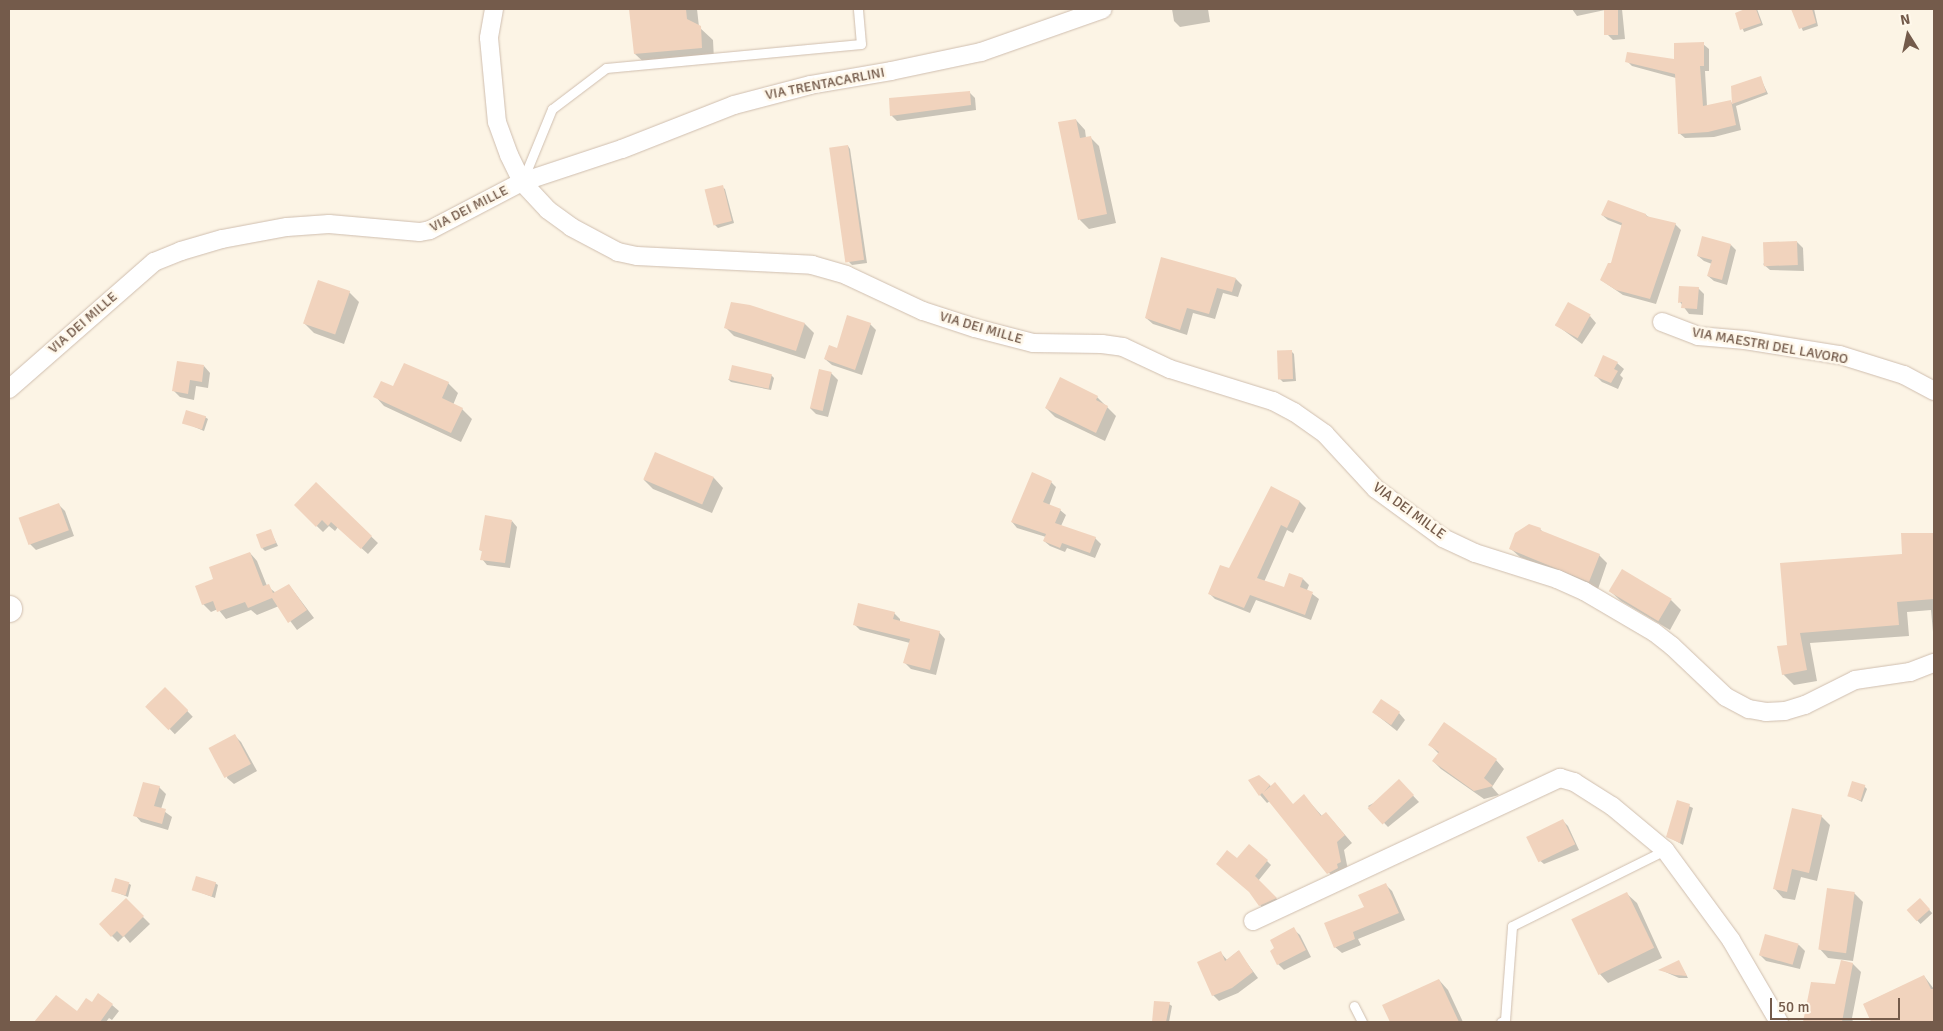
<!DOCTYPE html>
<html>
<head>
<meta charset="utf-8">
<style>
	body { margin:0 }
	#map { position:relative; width:1943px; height:1031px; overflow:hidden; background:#fcf4e5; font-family:Signika,sans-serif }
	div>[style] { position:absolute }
	.shadow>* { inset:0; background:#0003; transform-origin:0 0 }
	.building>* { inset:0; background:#f1d3bd; transform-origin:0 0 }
	.roads { filter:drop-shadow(0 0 1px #cfbeaf) drop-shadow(0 0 1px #cfbeaf) }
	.lane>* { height:9px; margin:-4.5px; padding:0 4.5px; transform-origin:4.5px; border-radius:4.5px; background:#fff }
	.street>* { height:18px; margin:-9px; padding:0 9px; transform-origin:9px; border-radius:9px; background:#fff }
	.secondary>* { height:25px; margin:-12.5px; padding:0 12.5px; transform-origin:12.5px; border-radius:12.5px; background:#fff }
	span { translate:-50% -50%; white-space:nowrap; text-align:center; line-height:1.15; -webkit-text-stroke:5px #fff8eb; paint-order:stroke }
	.street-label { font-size:14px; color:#745b4b }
	.frame { position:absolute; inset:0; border:10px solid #745b4b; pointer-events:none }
	.north { position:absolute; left:1883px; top:10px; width:50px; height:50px; -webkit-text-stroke:4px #fff8eb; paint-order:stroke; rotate:350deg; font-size:14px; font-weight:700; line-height:20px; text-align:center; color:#745b4b }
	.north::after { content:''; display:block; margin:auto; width:18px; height:22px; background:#745b4b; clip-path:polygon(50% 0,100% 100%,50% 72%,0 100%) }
	.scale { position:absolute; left:1770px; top:998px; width:130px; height:22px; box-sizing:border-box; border:2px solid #745b4b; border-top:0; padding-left:6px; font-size:15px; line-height:18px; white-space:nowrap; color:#745b4b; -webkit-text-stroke:4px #fff8eb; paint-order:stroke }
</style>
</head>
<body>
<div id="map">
	<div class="shadow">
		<i style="clip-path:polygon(631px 9px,697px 9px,699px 27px,713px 40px,714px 60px,648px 66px,635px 54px)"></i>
		<i style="clip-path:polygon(1172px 9px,1208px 9px,1210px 22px,1180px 27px,1174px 21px)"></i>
		<i style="clip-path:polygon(1572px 9px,1622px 9px,1625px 39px,1613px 40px,1608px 35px,1605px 10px,1577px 16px)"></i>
		<i style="clip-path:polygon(1749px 9px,1757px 9px,1763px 25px,1744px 32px,1737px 14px)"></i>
		<i style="clip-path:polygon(1793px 9px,1814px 9px,1818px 26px,1803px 31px)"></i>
		<i style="clip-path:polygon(1703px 44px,1709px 49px,1709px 71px,1705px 71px,1707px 106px,1730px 101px,1733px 104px,1732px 87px,1760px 77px,1768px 94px,1736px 106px,1741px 130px,1714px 137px,1685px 138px,1679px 133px,1676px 78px,1632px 66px,1627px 61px,1675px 60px)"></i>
		<i style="clip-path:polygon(969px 92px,975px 98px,976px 110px,897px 121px,891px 115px)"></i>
		<i style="clip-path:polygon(1076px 120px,1085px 130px,1086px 138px,1090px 137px,1099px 146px,1116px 223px,1089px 229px,1080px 220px)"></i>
		<i style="clip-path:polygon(848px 146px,850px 149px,867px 263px,852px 265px,849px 262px)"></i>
		<i style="clip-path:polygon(722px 187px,725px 189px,734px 223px,718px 228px,715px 225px,706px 191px)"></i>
		<i style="clip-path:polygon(1602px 215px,1646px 215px,1650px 218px,1675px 224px,1681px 230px,1656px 304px,1623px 295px,1601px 280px,1611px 265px,1623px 226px,1608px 220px)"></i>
		<i style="clip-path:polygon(1797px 242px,1803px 248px,1804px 271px,1770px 270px,1763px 264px)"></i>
		<i style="clip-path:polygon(1731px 245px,1736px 250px,1727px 285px,1714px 281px,1708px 276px,1712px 264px,1704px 261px,1698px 256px)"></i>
		<i style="clip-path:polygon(1236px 279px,1242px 285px,1238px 297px,1223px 293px,1215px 319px,1193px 313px,1187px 335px,1153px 324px,1146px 318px)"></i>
		<i style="clip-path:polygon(1698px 288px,1704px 294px,1703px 315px,1689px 314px,1680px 302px)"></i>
		<i style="clip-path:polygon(349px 292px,359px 302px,344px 344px,314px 333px,304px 323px)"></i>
		<i style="clip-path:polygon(750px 306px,805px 324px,814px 333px,805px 359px,734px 336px,725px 327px)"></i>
		<i style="clip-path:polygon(1590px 316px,1596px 323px,1582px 344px,1555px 324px)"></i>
		<i style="clip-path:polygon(870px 324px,876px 330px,862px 375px,832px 365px,825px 359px)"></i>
		<i style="clip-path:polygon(1291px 351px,1294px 354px,1296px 381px,1283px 382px,1280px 379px)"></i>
		<i style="clip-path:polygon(1617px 363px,1624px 369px,1620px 375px,1623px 378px,1618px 389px,1602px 382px,1596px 376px)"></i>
		<i style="clip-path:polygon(204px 366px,210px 373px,208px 388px,196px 386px,194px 400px,180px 397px,174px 391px)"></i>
		<i style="clip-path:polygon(831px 373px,838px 380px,828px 417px,816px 414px,810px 408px)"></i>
		<i style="clip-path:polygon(771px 375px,774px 378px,771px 390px,731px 382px,728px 379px)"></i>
		<i style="clip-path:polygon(448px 383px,458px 393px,453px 405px,462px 409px,472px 419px,461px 442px,384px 406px,375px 396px,394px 388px)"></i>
		<i style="clip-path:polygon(1097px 397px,1116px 416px,1105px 441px,1055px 417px,1046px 408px)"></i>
		<i style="clip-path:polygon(205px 417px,208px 419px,204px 431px,183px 422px)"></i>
		<i style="clip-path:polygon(655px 454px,714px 478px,723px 488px,712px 513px,653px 489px,644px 480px)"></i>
		<i style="clip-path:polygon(1051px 482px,1056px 487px,1049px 506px,1060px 510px,1066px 515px,1061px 526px,1095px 538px,1101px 544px,1095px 558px,1067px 548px,1065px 552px,1050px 546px,1044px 541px,1046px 537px,1017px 528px,1012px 522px)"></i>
		<i style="clip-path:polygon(316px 484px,378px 543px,368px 554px,338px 527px,335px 531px,329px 526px,323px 532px,295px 505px)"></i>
		<i style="clip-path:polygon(1271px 488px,1300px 502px,1306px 508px,1293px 533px,1287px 530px,1264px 582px,1285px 589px,1303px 579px,1309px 585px,1307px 590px,1319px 599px,1311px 620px,1256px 600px,1250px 613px,1215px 599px,1209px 593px,1230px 570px)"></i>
		<i style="clip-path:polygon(59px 505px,65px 511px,74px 536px,36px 550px,30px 544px)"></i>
		<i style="clip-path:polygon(512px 521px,517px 527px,510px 568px,487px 565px,482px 559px,483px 552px,480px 550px)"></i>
		<i style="clip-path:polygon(1540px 529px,1545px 534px,1599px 555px,1607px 563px,1598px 589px,1520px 557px,1511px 549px)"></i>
		<i style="clip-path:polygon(270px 530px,278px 546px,265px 551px,262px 548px)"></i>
		<i style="clip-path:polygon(1934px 534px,1934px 643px,1931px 610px,1907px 612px,1909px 636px,1810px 643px,1817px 681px,1794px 685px,1783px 674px,1788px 646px,1782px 564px,1903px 555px,1903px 535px)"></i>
		<i style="clip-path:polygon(250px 553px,257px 561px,267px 586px,276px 593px,289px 585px,314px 618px,297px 630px,279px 606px,257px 615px,251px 610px,226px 619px,218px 609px,211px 612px,203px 604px,215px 580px)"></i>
		<i style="clip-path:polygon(1611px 592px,1671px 600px,1681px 610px,1670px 630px,1621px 601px)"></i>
		<i style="clip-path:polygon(894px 613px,900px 619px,900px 622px,939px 632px,945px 639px,936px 675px,911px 669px,905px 663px,910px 643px,860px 630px,854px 624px)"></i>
		<i style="left:165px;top:688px;width:40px;height:25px;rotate:46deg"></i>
		<i style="clip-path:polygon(1373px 712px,1399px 713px,1405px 720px,1397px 731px)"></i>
		<i style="clip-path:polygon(234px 735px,241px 742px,257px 771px,234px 784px,227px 778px)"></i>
		<i style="clip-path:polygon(1430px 745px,1496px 760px,1504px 769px,1492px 787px,1499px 795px,1484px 799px,1441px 769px,1433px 761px,1439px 754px)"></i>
		<i style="clip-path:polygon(1259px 776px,1293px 805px,1304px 796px,1322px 816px,1333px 821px,1352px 843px,1344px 850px,1348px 870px,1336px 881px,1270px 801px,1267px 803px,1260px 795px,1249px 781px)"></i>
		<i style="clip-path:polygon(1864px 786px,1867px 789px,1862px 802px,1848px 795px)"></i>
		<i style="clip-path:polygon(159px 787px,166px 794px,161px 809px,172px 817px,168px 830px,141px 822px,135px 815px)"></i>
		<i style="clip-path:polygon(1405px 787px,1419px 802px,1388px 827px,1368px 806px)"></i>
		<i style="clip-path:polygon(1678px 801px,1693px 808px,1683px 845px,1667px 836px)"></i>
		<i style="clip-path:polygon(1821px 816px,1830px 825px,1817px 881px,1801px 877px,1795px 900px,1783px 898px,1775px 889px)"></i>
		<i style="clip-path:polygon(1563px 821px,1568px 826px,1579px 850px,1544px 864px,1538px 859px)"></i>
		<i style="clip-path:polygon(1237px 860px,1267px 861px,1271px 865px,1258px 881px,1280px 902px,1264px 910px,1251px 893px)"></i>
		<i style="clip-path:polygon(128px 883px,131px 885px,128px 897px,113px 891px)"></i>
		<i style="clip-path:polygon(215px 883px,218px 885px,215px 898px,194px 890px)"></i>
		<i style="clip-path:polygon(1386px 885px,1392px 891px,1405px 920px,1358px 939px,1361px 945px,1342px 953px,1335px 947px)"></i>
		<i style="clip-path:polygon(1854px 893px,1863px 902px,1853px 961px,1828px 958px,1819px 948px)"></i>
		<i style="clip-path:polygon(1627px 894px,1637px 903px,1662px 958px,1608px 983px,1599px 973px)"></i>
		<i style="clip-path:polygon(126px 900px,150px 924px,130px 943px,124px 936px,118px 942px,100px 924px)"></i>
		<i style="left:1920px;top:900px;width:18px;height:16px;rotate:47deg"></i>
		<i style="clip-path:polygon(1293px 929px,1300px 935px,1311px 957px,1284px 970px,1278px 964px)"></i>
		<i style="clip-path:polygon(1799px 945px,1805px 951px,1800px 969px,1766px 961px,1760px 955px)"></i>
		<i style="clip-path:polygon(1238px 951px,1258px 978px,1238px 993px,1219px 1001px,1213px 995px,1221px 953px,1227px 960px)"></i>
		<i style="clip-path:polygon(1679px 962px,1688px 978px,1679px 978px,1661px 970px)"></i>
		<i style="clip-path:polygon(1842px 962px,1853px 964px,1861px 972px,1852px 1018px,1853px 1022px,1805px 1022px,1812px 984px,1836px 986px)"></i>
		<i style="clip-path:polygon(1924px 976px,1934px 989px,1934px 1022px,1872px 1022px,1864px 1004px)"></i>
		<i style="clip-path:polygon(1439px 980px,1448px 990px,1463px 1022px,1391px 1022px,1383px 1006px)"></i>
		<i style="clip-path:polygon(1156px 1002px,1169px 1004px,1172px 1006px,1169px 1022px,1153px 1022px)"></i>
		<i style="clip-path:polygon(92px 1003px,112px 1005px,119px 1011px,112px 1020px,109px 1018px,106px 1022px,45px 1022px,40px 1017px,77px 1013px)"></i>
	</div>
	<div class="building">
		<i style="clip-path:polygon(629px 9px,686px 9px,687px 19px,701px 26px,702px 48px,634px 54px)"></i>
		<i style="left:1604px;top:9px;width:14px;height:26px"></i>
		<i style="clip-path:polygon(1745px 9px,1756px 9px,1761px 23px,1740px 30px,1735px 13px)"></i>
		<i style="clip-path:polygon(1791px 9px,1812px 9px,1816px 23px,1799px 29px)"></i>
		<i style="clip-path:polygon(1704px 42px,1704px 66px,1700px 66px,1703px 106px,1731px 100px,1736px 125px,1708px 132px,1678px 134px,1675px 74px,1625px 62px,1627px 52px,1674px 59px,1674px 43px)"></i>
		<i style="clip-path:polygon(1761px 76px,1766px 92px,1732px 104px,1731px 86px)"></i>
		<i style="clip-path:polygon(970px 91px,971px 105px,890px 116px,889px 98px)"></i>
		<i style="clip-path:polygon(1076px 119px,1080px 138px,1091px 136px,1107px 214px,1078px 220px,1058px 122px)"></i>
		<i style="left:848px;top:145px;width:116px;height:19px;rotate:82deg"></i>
		<i style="left:723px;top:185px;width:37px;height:19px;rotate:76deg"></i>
		<i style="clip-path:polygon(1608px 200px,1646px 214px,1646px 216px,1676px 223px,1650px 299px,1616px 290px,1600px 280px,1608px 263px,1611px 263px,1622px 223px,1601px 215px)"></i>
		<i style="clip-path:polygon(1702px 236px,1731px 244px,1722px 280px,1707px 276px,1712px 260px,1697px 256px)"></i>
		<i style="left:1797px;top:241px;width:24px;height:34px;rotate:88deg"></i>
		<i style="clip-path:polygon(1161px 257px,1236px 278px,1232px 292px,1217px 288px,1209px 314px,1187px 308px,1180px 330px,1145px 318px)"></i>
		<i style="left:318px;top:280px;width:34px;height:46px;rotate:19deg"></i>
		<i style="clip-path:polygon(1679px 286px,1699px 287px,1697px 309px,1681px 308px,1682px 302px,1678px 303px)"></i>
		<i style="clip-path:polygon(731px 302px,750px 305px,805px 323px,796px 351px,724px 328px)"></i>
		<i style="left:1568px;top:302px;width:26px;height:27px;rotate:29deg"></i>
		<i style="clip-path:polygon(847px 315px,871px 323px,855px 370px,824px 359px,829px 345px,837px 348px)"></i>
		<i style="left:1292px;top:350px;width:29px;height:15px;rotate:88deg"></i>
		<i style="clip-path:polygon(1603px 355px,1618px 362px,1614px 369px,1618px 371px,1611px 383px,1594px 376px)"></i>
		<i style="clip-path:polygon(177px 361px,204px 365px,202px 382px,190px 380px,188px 394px,172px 391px)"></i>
		<i style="clip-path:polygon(404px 363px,449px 382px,442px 398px,463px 408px,451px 433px,373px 397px,381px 381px,393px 386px)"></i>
		<i style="left:732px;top:365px;width:41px;height:15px;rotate:13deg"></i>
		<i style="left:819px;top:369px;width:13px;height:40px;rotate:13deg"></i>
		<i style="clip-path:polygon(1060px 377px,1098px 396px,1096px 400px,1108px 406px,1096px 433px,1045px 408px)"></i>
		<i style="left:186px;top:410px;width:21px;height:14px;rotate:17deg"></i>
		<i style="left:655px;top:452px;width:64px;height:30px;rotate:23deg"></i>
		<i style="clip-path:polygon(1032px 472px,1052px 481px,1043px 502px,1061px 509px,1055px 523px,1096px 537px,1090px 553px,1062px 543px,1060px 548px,1043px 541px,1046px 534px,1011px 522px)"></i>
		<i style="clip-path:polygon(316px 482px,372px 536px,361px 549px,331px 522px,328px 526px,322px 520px,316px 527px,294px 505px)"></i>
		<i style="clip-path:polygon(1271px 486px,1300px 501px,1287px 528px,1281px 525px,1257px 578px,1284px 587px,1289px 573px,1303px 578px,1300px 587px,1313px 592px,1305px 615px,1250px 595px,1244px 608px,1208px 594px,1220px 565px,1229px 568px)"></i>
		<i style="left:59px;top:503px;width:29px;height:43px;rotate:70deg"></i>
		<i style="clip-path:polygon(485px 515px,512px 520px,505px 563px,480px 560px,482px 551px,479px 550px)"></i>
		<i style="clip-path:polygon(1529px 524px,1541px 528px,1540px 530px,1600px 554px,1589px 582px,1509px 549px,1515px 533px)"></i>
		<i style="left:271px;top:529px;width:15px;height:16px;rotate:70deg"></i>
		<i style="clip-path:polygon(1901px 533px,1934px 533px,1934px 599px,1897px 602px,1899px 625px,1800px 633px,1807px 670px,1782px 675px,1777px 646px,1787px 645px,1780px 563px,1902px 554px)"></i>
		<i style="clip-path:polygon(250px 552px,263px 586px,269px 584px,273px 593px,289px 584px,307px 610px,288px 623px,272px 598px,248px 608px,245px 602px,217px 612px,213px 601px,202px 605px,195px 586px,213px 579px,209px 567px)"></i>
		<i style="left:1622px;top:569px;width:58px;height:26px;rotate:31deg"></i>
		<i style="clip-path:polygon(858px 603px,895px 612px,893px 619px,940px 631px,930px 670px,903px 663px,910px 639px,853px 625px)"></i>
		<i style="left:165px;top:687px;width:33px;height:28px;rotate:45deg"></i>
		<i style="left:1381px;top:699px;width:23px;height:16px;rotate:34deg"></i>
		<i style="clip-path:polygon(1444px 722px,1497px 759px,1484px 778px,1493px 786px,1474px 791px,1432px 761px,1439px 752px,1428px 745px)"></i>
		<i style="left:235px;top:734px;width:34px;height:30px;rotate:62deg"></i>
		<i style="clip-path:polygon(1259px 775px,1270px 785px,1264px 792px,1275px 782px,1293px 804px,1304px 794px,1321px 816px,1326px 812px,1345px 835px,1337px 842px,1341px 862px,1337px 864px,1338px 868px,1327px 874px,1262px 793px,1259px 796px,1248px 780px)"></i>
		<i style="left:1399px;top:779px;width:22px;height:43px;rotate:47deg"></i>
		<i style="left:1852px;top:781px;width:14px;height:16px;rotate:17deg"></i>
		<i style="clip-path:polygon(143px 782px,160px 786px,154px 806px,166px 809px,162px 824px,133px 816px)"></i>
		<i style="clip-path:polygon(1677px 800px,1690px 804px,1680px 843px,1666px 837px)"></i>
		<i style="clip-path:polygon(1792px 808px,1822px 815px,1809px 873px,1792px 869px,1787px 892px,1773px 889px)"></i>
		<i style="left:1563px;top:819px;width:28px;height:41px;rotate:64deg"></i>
		<i style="clip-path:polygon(1249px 844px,1268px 860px,1255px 876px,1277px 898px,1259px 906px,1249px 892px,1216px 864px,1227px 850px,1237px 858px)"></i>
		<i style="left:196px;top:876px;width:21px;height:15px;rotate:17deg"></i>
		<i style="left:115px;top:878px;width:15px;height:14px;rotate:16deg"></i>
		<i style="clip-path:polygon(1386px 883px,1399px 913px,1353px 932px,1355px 939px,1334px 948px,1324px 923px,1364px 907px,1358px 895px)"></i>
		<i style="left:1827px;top:888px;width:28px;height:62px;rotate:8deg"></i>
		<i style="left:1627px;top:892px;width:62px;height:62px;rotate:64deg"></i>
		<i style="clip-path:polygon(126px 898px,144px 916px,123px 937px,117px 931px,111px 937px,99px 924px)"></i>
		<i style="left:1920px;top:898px;width:15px;height:18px;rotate:48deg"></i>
		<i style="clip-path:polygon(1294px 927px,1306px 950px,1277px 965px,1270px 951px,1274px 948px,1270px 940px)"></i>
		<i style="left:1765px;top:934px;width:35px;height:22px;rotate:16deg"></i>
		<i style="clip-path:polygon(1239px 950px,1253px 972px,1232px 988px,1212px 996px,1197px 962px,1221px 951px,1225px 961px)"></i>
		<i style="clip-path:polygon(1679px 960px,1687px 976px,1675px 975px,1658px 970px)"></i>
		<i style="clip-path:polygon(1841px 960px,1853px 963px,1842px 1022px,1803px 1022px,1811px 982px,1835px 984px)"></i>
		<i style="clip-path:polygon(1924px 975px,1931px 989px,1934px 989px,1934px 1022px,1871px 1022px,1863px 1004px)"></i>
		<i style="clip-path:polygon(1439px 979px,1459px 1022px,1390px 1022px,1382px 1005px)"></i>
		<i style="clip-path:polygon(98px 993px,113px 1004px,100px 1022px,34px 1022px,56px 995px,77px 1011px,86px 998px,92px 1002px)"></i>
		<i style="clip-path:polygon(1154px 1001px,1170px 1002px,1166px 1022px,1152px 1022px)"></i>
	</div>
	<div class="roads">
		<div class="lane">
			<i style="left:522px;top:182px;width:79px;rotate:-67.7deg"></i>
			<i style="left:552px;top:109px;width:68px;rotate:-37.2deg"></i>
			<i style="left:606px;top:68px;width:256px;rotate:-5.4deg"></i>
			<i style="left:861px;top:44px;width:35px;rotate:-95deg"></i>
			<i style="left:1354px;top:1006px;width:18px;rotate:63deg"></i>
			<i style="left:1501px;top:1022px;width:4px;rotate:-27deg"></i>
			<i style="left:1505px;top:1020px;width:94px;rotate:-85.7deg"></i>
			<i style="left:1512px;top:926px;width:171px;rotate:-26.4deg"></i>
		</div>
		<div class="street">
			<i style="left:494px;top:9px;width:29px;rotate:100deg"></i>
			<i style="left:489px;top:38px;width:84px;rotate:84.6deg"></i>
			<i style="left:497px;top:122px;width:35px;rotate:70deg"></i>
			<i style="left:509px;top:155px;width:30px;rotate:64deg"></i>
			<i style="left:522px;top:182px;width:38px;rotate:47deg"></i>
			<i style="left:548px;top:210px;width:29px;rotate:36deg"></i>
			<i style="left:571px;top:227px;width:53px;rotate:28deg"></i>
			<i style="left:618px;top:252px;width:19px;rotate:12deg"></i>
			<i style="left:637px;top:256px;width:175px;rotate:2.9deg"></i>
			<i style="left:812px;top:265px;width:35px;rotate:16deg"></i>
			<i style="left:846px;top:275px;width:85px;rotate:25.1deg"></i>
			<i style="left:923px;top:311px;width:55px;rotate:18.1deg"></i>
			<i style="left:975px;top:328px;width:60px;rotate:14.5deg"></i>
			<i style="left:1033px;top:343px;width:69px;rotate:0.8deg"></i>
			<i style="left:1102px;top:344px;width:21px;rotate:8deg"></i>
			<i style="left:1123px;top:347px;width:52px;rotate:25.1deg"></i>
			<i style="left:1170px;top:369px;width:108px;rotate:17.3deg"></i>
			<i style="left:1273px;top:401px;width:24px;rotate:28deg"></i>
			<i style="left:1294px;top:412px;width:38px;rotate:35deg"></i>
			<i style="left:1325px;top:434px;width:75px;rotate:47.2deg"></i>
			<i style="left:1376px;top:489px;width:83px;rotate:36.2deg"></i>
			<i style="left:1443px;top:538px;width:35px;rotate:25deg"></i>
			<i style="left:1475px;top:553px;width:86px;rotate:17.6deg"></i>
			<i style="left:1557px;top:579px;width:30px;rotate:24deg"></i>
			<i style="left:1584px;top:591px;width:81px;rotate:30.4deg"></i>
			<i style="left:1654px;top:632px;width:23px;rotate:38deg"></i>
			<i style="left:1672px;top:646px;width:74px;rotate:43.4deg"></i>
			<i style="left:1726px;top:697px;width:26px;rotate:28deg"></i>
			<i style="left:1749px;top:709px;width:17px;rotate:10deg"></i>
			<i style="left:1766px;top:712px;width:19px;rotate:-3deg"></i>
			<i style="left:1785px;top:711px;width:21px;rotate:-17deg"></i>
			<i style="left:1805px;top:705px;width:56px;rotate:-26.6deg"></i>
			<i style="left:1855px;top:680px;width:56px;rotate:-8.3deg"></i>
			<i style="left:1910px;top:672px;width:26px;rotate:-21deg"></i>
			<i style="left:1662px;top:322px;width:39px;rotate:21deg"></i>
			<i style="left:1698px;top:336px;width:47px;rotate:4.9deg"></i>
			<i style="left:1745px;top:340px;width:96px;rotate:9deg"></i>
			<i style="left:1840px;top:355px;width:67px;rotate:17.4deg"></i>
			<i style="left:1904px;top:375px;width:34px;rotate:28deg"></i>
			<i style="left:9px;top:389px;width:193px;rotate:-41.2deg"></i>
			<i style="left:154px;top:262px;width:29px;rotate:-22deg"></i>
			<i style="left:181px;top:251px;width:43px;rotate:-16.3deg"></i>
			<i style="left:222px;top:239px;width:66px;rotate:-10.5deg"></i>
			<i style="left:287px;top:227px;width:42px;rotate:-4.1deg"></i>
			<i style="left:329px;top:224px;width:91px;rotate:5deg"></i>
			<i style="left:420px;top:232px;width:10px;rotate:-11deg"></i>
			<i style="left:430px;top:230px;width:104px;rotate:-27.6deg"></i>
			<i style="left:522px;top:182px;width:105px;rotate:-18.3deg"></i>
			<i style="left:622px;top:149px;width:120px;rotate:-21.4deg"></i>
			<i style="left:734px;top:105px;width:79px;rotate:-14.7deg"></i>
			<i style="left:810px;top:85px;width:82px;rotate:-9.8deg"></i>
			<i style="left:891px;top:71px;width:92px;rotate:-11.9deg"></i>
			<i style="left:981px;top:52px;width:129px;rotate:-19.4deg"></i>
			<i style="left:1253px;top:921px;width:339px;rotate:-25deg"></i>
			<i style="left:1560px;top:778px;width:15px;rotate:16deg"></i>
			<i style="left:1574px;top:782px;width:45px;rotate:32.3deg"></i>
			<i style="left:1612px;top:806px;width:69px;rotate:39.7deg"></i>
			<i style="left:1665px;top:850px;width:112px;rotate:53.7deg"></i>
			<i style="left:1731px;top:940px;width:95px;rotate:59.7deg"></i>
		</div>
		<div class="secondary">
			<i style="left:9px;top:608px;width:1px;rotate:90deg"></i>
		</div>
	</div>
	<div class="street-label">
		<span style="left:825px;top:84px;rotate:-11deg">VIA TRENTACARLINI</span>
		<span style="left:469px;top:209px;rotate:-27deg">VIA DEI MILLE</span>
		<span style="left:83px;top:323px;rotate:-41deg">VIA DEI MILLE</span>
		<span style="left:981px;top:328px;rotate:16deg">VIA DEI MILLE</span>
		<span style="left:1770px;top:346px;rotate:10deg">VIA MAESTRI DEL LAVORO</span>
		<span style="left:1409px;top:511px;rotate:36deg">VIA DEI MILLE</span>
	</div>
	<div class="frame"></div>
	<div class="north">N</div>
	<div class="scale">50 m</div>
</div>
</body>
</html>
